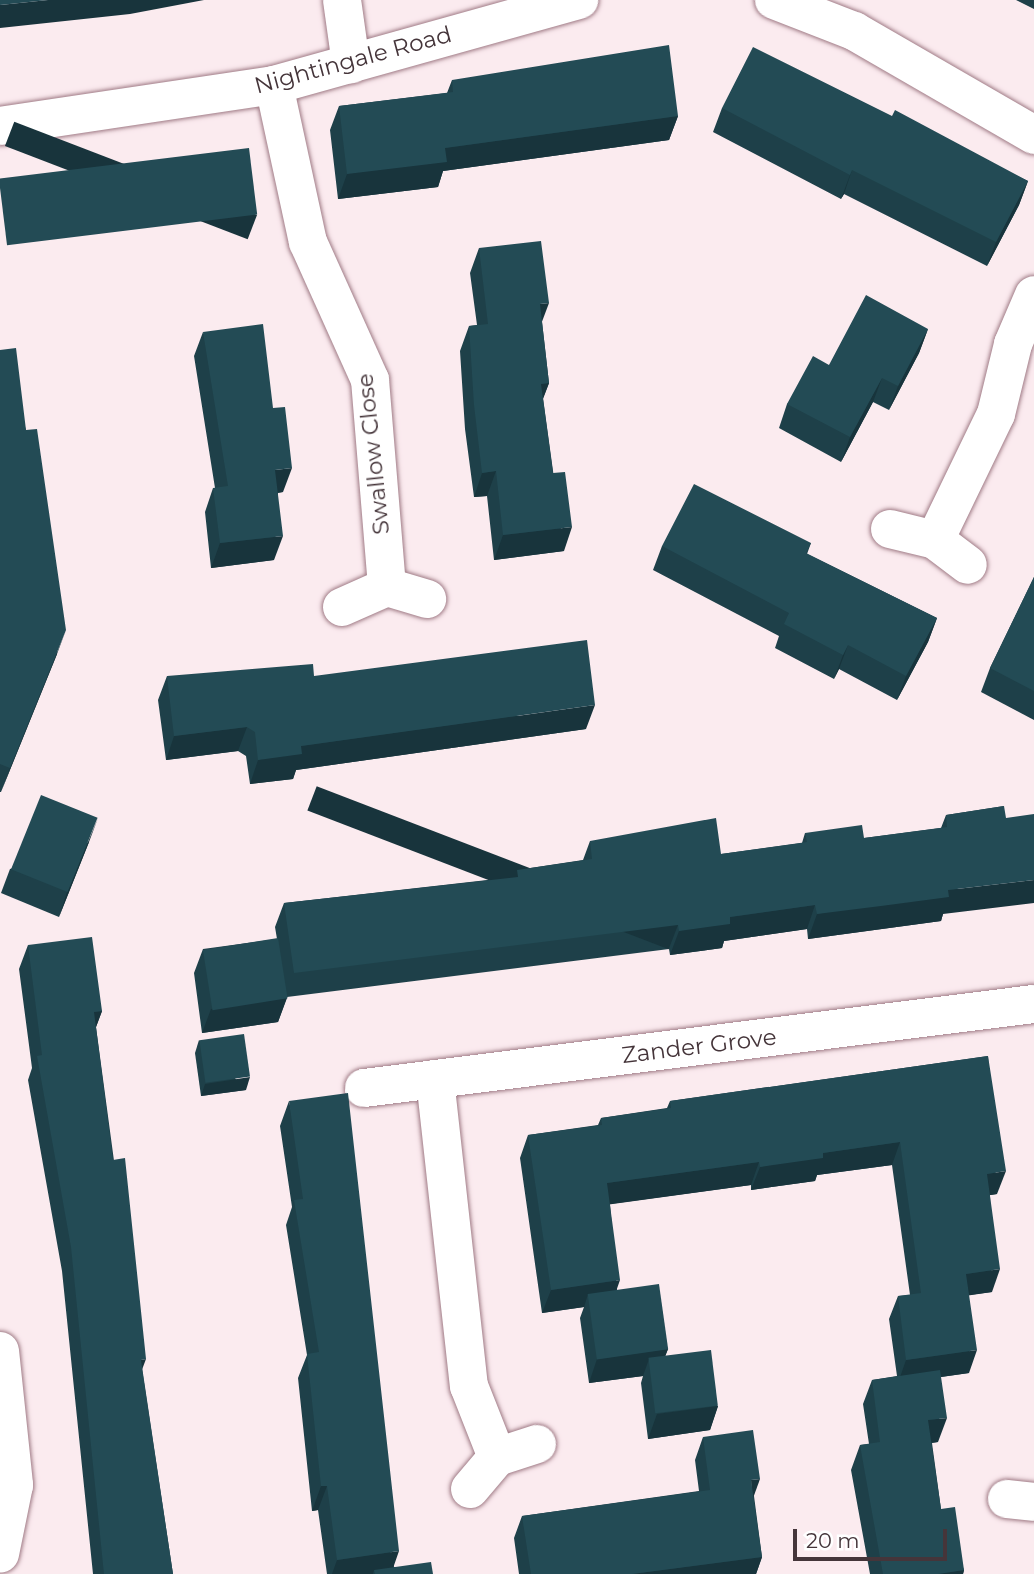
<!DOCTYPE html>
<html>
<head>
<meta charset="utf-8">
<style>
	body { margin:0 }
	#map { position:relative; width:1034px; height:1574px; overflow:hidden; background:#fbebef; font-family:Montserrat,sans-serif }
	div>[style] { position:absolute }
	.roads { filter:drop-shadow(0 0 2px #a07b86) drop-shadow(0 0 2px #a07b86) }
	.minor>* { height:38px; margin:-19px; padding:0 19px; transform-origin:19px; border-radius:19px; background:#fff }
	.wall>* { inset:0; background:#1e4049 }
	.shaded-wall>* { inset:0; background:#18343c; transform-origin:0 0 }
	.building>* { inset:0; background:#234b55; transform-origin:0 0 }
	span { translate:-50% -50%; white-space:nowrap; text-align:center; line-height:1.15; -webkit-text-stroke:7px #fff; paint-order:stroke }
	.street-label { font-size:23px; color:#45353a }
	.scale { position:absolute; left:793px; top:1529px; width:154px; height:32px; box-sizing:border-box; border:4px solid #45353a; border-top:0; padding-left:9px; font-size:21px; line-height:24px; white-space:nowrap; color:#45353a; -webkit-text-stroke:5px #fff; paint-order:stroke }
</style>
</head>
<body>
<div id="map">
	<div class="roads">
		<div class="minor">
			<i style="left:342px;top:0;width:65px;rotate:82deg"></i>
			<i style="left:774px;top:0;width:86px;rotate:21.2deg"></i>
			<i style="left:854px;top:31px;width:208px;rotate:30deg"></i>
			<i style="left:274px;top:85px;width:161px;rotate:77.8deg"></i>
			<i style="left:308px;top:242px;width:151px;rotate:65.8deg"></i>
			<i style="left:370px;top:380px;width:208px;rotate:85.3deg"></i>
			<i style="left:0;top:126px;width:277px;rotate:-8.5deg"></i>
			<i style="left:274px;top:85px;width:317px;rotate:-15.6deg"></i>
			<i style="left:890px;top:529px;width:46px;rotate:13.7deg"></i>
			<i style="left:935px;top:540px;width:41px;rotate:37.1deg"></i>
			<i style="left:935px;top:540px;width:140px;rotate:-64.2deg"></i>
			<i style="left:996px;top:414px;width:72px;rotate:-76.3deg"></i>
			<i style="left:1013px;top:344px;width:53px;rotate:-66.8deg"></i>
			<i style="left:342px;top:607px;width:49px;rotate:-24deg"></i>
			<i style="left:387px;top:587px;width:42px;rotate:16.7deg"></i>
			<i style="left:435px;top:1079px;width:309px;rotate:83.7deg"></i>
			<i style="left:469px;top:1386px;width:76px;rotate:68.5deg"></i>
			<i style="left:364px;top:1088px;width:675px;rotate:-7.15deg"></i>
			<i style="left:0;top:1351px;width:135px;rotate:84deg"></i>
			<i style="left:14px;top:1485px;width:70px;rotate:101.5deg"></i>
			<i style="left:470px;top:1489px;width:42px;rotate:-49.8deg"></i>
			<i style="left:497px;top:1457px;width:42px;rotate:-18deg"></i>
			<i style="left:1007px;top:1499px;width:27px;rotate:6deg"></i>
		</div>
	</div>
	<div class="wall">
		<i style="clip-path:polygon(1016px 0,1034px 0,1034px 9px)"></i>
		<i style="clip-path:polygon(452px 80px,678px 116px,669px 140px,443px 171px,438px 187px,338px 199px,330px 130px,339px 106px,447px 93px)"></i>
		<i style="clip-path:polygon(722px 108px,892px 116px,1028px 181px,1019px 205px,987px 266px,844px 194px,841px 199px,713px 132px)"></i>
		<i style="clip-path:polygon(479px 248px,542px 322px,549px 383px,543px 398px,564px 551px,494px 560px,487px 496px,474px 497px,465px 429px,460px 351px,469px 326px,477px 325px,470px 273px)"></i>
		<i style="clip-path:polygon(928px 329px,919px 353px,889px 410px,873px 402px,841px 462px,779px 428px,787px 404px,829px 365px)"></i>
		<i style="clip-path:polygon(203px 332px,283px 492px,278px 493px,274px 560px,211px 568px,205px 512px,213px 488px,215px 488px,194px 356px)"></i>
		<i style="clip-path:polygon(0 350px,26px 430px,57px 654px,1px 792px,0 792px)"></i>
		<i style="clip-path:polygon(811px 543px,807px 554px,937px 618px,928px 642px,897px 700px,839px 669px,834px 679px,775px 648px,779px 636px,653px 570px,662px 546px)"></i>
		<i style="clip-path:polygon(1034px 577px,1034px 720px,981px 692px,990px 668px)"></i>
		<i style="clip-path:polygon(167px 676px,314px 676px,586px 729px,296px 770px,293px 779px,250px 784px,246px 756px,238px 751px,166px 760px,158px 700px)"></i>
		<i style="clip-path:polygon(1004px 806px,943px 914px,941px 921px,808px 939px,807px 929px,724px 941px,722px 948px,670px 955px,669px 949px,287px 997px,278px 1022px,202px 1033px,194px 973px,203px 949px,277px 939px,275px 927px,284px 903px,514px 877px,517px 870px,583px 860px,590px 841px,721px 854px,802px 843px,805px 833px,864px 838px,941px 828px,946px 815px)"></i>
		<i style="clip-path:polygon(89px 842px,59px 917px,1px 893px,10px 869px)"></i>
		<i style="clip-path:polygon(28px 945px,102px 1011px,96px 1027px,142px 1369px,173px 1574px,93px 1574px,62px 1271px,28px 1080px,32px 1068px,19px 969px)"></i>
		<i style="clip-path:polygon(199px 1040px,246px 1090px,201px 1096px,195px 1053px)"></i>
		<i style="clip-path:polygon(988px 1056px,997px 1194px,990px 1195px,992px 1292px,969px 1295px,969px 1373px,941px 1377px,938px 1442px,932px 1443px,941px 1509px,964px 1570px,963px 1574px,870px 1574px,851px 1470px,860px 1445px,869px 1444px,863px 1404px,872px 1380px,897px 1376px,889px 1319px,898px 1296px,910px 1295px,892px 1165px,817px 1175px,815px 1181px,751px 1190px,751px 1185px,610px 1204px,617px 1290px,668px 1349px,665px 1356px,718px 1406px,710px 1430px,648px 1439px,641px 1383px,643px 1376px,589px 1383px,580px 1318px,584px 1307px,542px 1313px,520px 1158px,528px 1135px,598px 1125px,601px 1118px,667px 1108px,670px 1101px)"></i>
		<i style="clip-path:polygon(289px 1101px,394px 1567px,433px 1574px,327px 1574px,318px 1510px,312px 1511px,298px 1378px,307px 1355px,286px 1225px,292px 1207px,280px 1126px)"></i>
		<i style="clip-path:polygon(703px 1437px,754px 1496px,762px 1557px,756px 1574px,519px 1574px,514px 1538px,522px 1516px,699px 1491px,695px 1460px)"></i>
	</div>
	<div class="shaded-wall">
		<i style="clip-path:polygon(48px 0,204px 0,130px 14px,0 28px,0 5px)"></i>
		<i style="clip-path:polygon(678px 116px,669px 140px,443px 171px,438px 187px,338px 199px,347px 174px,445px 148px)"></i>
		<i style="clip-path:polygon(852px 170px,844px 194px,841px 199px,850px 175px)"></i>
		<i style="clip-path:polygon(1028px 181px,1019px 205px,987px 266px,996px 242px)"></i>
		<i style="left:257px;top:215px;width:26px;height:260px;rotate:111deg"></i>
		<i style="clip-path:polygon(549px 303px,540px 327px,540px 304px)"></i>
		<i style="clip-path:polygon(928px 329px,919px 353px,889px 410px,898px 386px)"></i>
		<i style="clip-path:polygon(882px 378px,873px 402px,841px 462px,850px 437px)"></i>
		<i style="clip-path:polygon(549px 383px,540px 407px,541px 384px)"></i>
		<i style="clip-path:polygon(292px 468px,283px 492px,266px 494px,275px 470px)"></i>
		<i style="clip-path:polygon(496px 471px,487px 496px,474px 497px,482px 473px)"></i>
		<i style="clip-path:polygon(572px 527px,564px 551px,494px 560px,503px 535px)"></i>
		<i style="clip-path:polygon(283px 536px,274px 560px,211px 568px,220px 543px)"></i>
		<i style="clip-path:polygon(937px 618px,928px 642px,897px 700px,906px 676px)"></i>
		<i style="clip-path:polygon(66px 630px,57px 654px,1px 792px,10px 768px)"></i>
		<i style="clip-path:polygon(848px 645px,839px 669px,834px 679px,843px 655px)"></i>
		<i style="clip-path:polygon(595px 705px,586px 729px,296px 770px,293px 779px,250px 784px,258px 760px,301px 746px)"></i>
		<i style="clip-path:polygon(247px 727px,238px 751px,166px 760px,174px 736px)"></i>
		<i style="clip-path:polygon(98px 818px,89px 842px,59px 917px,67px 892px)"></i>
		<i style="clip-path:polygon(1034px 880px,1034px 903px,943px 914px,941px 921px,808px 939px,817px 914px,948px 890px)"></i>
		<i style="clip-path:polygon(815px 905px,807px 929px,724px 941px,722px 948px,670px 955px,679px 931px,730px 917px)"></i>
		<i style="left:678px;top:925px;width:26px;height:387px;rotate:111deg"></i>
		<i style="clip-path:polygon(287px 998px,278px 1022px,202px 1033px,211px 1009px)"></i>
		<i style="clip-path:polygon(102px 1011px,93px 1035px,94px 1012px)"></i>
		<i style="clip-path:polygon(250px 1077px,246px 1090px,201px 1096px,205px 1084px)"></i>
		<i style="clip-path:polygon(900px 1142px,892px 1165px,817px 1175px,815px 1181px,751px 1190px,760px 1167px,823px 1153px)"></i>
		<i style="clip-path:polygon(759px 1162px,751px 1185px,598px 1206px,607px 1183px)"></i>
		<i style="clip-path:polygon(1006px 1171px,997px 1194px,978px 1197px,987px 1174px)"></i>
		<i style="clip-path:polygon(1000px 1269px,992px 1292px,958px 1297px,966px 1274px)"></i>
		<i style="clip-path:polygon(620px 1280px,612px 1303px,588px 1294px,584px 1307px,542px 1313px,551px 1290px)"></i>
		<i style="clip-path:polygon(668px 1349px,659px 1373px,649px 1359px,643px 1376px,589px 1383px,597px 1359px)"></i>
		<i style="clip-path:polygon(977px 1350px,969px 1373px,898px 1383px,906px 1360px)"></i>
		<i style="clip-path:polygon(146px 1359px,137px 1383px,141px 1360px)"></i>
		<i style="clip-path:polygon(718px 1406px,710px 1430px,648px 1439px,657px 1414px)"></i>
		<i style="clip-path:polygon(947px 1418px,938px 1442px,920px 1444px,928px 1420px)"></i>
		<i style="clip-path:polygon(760px 1479px,752px 1501px,751px 1480px)"></i>
		<i style="clip-path:polygon(321px 1486px,327px 1486px,318px 1510px,312px 1511px)"></i>
		<i style="clip-path:polygon(399px 1551px,391px 1574px,374px 1570px,373px 1574px,332px 1574px,337px 1560px)"></i>
		<i style="clip-path:polygon(762px 1557px,756px 1574px,632px 1574px)"></i>
		<i style="clip-path:polygon(964px 1570px,963px 1574px,938px 1574px)"></i>
	</div>
	<div class="building">
		<i style="clip-path:polygon(0 0,48px 0,0 5px)"></i>
		<i style="clip-path:polygon(669px 45px,678px 116px,445px 148px,447px 162px,347px 174px,339px 106px,453px 92px,452px 80px)"></i>
		<i style="clip-path:polygon(753px 47px,892px 116px,895px 110px,1028px 181px,996px 242px,852px 170px,850px 175px,722px 108px)"></i>
		<i style="left:249px;top:148px;width:67px;height:252px;rotate:83deg"></i>
		<i style="clip-path:polygon(541px 241px,549px 303px,540px 304px,549px 383px,541px 384px,553px 473px,565px 472px,572px 527px,503px 535px,496px 471px,482px 473px,474px 405px,469px 326px,488px 324px,479px 248px)"></i>
		<i style="clip-path:polygon(866px 295px,928px 329px,898px 386px,882px 378px,850px 437px,787px 404px,813px 356px,829px 365px)"></i>
		<i style="clip-path:polygon(263px 324px,273px 408px,285px 407px,292px 468px,275px 470px,283px 536px,220px 543px,213px 488px,228px 486px,203px 332px)"></i>
		<i style="clip-path:polygon(16px 348px,26px 430px,37px 429px,66px 630px,10px 768px,0 764px,0 350px)"></i>
		<i style="clip-path:polygon(694px 484px,811px 543px,806px 553px,937px 618px,906px 676px,848px 645px,843px 655px,784px 624px,789px 613px,662px 546px)"></i>
		<i style="clip-path:polygon(1034px 577px,1034px 691px,990px 668px)"></i>
		<i style="clip-path:polygon(587px 640px,595px 705px,301px 746px,302px 754px,258px 760px,255px 732px,247px 727px,174px 736px,167px 676px,313px 664px,314px 676px)"></i>
		<i style="left:41px;top:795px;width:61px;height:80px;rotate:22deg"></i>
		<i style="clip-path:polygon(1004px 806px,1006px 818px,1034px 814px,1034px 880px,948px 890px,949px 897px,881px 906px,817px 914px,815px 905px,730px 917px,730px 924px,679px 931px,678px 925px,294px 973px,284px 903px,518px 877px,517px 870px,592px 859px,590px 841px,716px 818px,721px 854px,807px 842px,805px 833px,862px 825px,864px 838px,947px 827px,946px 815px)"></i>
		<i style="clip-path:polygon(92px 937px,102px 1011px,94px 1012px,113px 1160px,125px 1158px,146px 1359px,141px 1360px,173px 1574px,104px 1574px,71px 1247px,37px 1056px,42px 1055px,28px 945px)"></i>
		<i style="left:278px;top:938px;width:61px;height:76px;rotate:81deg"></i>
		<i style="left:244px;top:1034px;width:43px;height:45px;rotate:82deg"></i>
		<i style="clip-path:polygon(988px 1056px,1006px 1171px,987px 1174px,1000px 1269px,966px 1274px,977px 1350px,906px 1360px,898px 1296px,921px 1293px,900px 1142px,823px 1153px,823px 1158px,760px 1167px,759px 1162px,607px 1183px,620px 1280px,551px 1290px,528px 1135px,602px 1125px,601px 1118px,671px 1108px,670px 1101px)"></i>
		<i style="clip-path:polygon(348px 1093px,399px 1551px,337px 1560px,327px 1486px,321px 1486px,307px 1354px,319px 1352px,294px 1200px,303px 1199px,289px 1101px)"></i>
		<i style="left:659px;top:1284px;width:66px;height:72px;rotate:82deg"></i>
		<i style="left:711px;top:1350px;width:56px;height:63px;rotate:83deg"></i>
		<i style="clip-path:polygon(940px 1370px,947px 1418px,928px 1420px,941px 1509px,955px 1507px,964px 1570px,938px 1574px,883px 1574px,860px 1445px,880px 1442px,872px 1380px)"></i>
		<i style="clip-path:polygon(753px 1430px,760px 1479px,751px 1480px,762px 1557px,632px 1574px,531px 1574px,522px 1516px,710px 1490px,703px 1437px)"></i>
		<i style="clip-path:polygon(431px 1562px,433px 1574px,375px 1574px,374px 1570px)"></i>
	</div>
	<div class="street-label">
		<span style="left:353px;top:60px;rotate:-15deg">Nightingale Road</span>
		<span style="left:373px;top:454px;rotate:-96deg">Swallow Close</span>
		<span style="left:699px;top:1046px;rotate:-7deg">Zander Grove</span>
	</div>
	<div class="scale">20 m</div>
</div>
</body>
</html>
